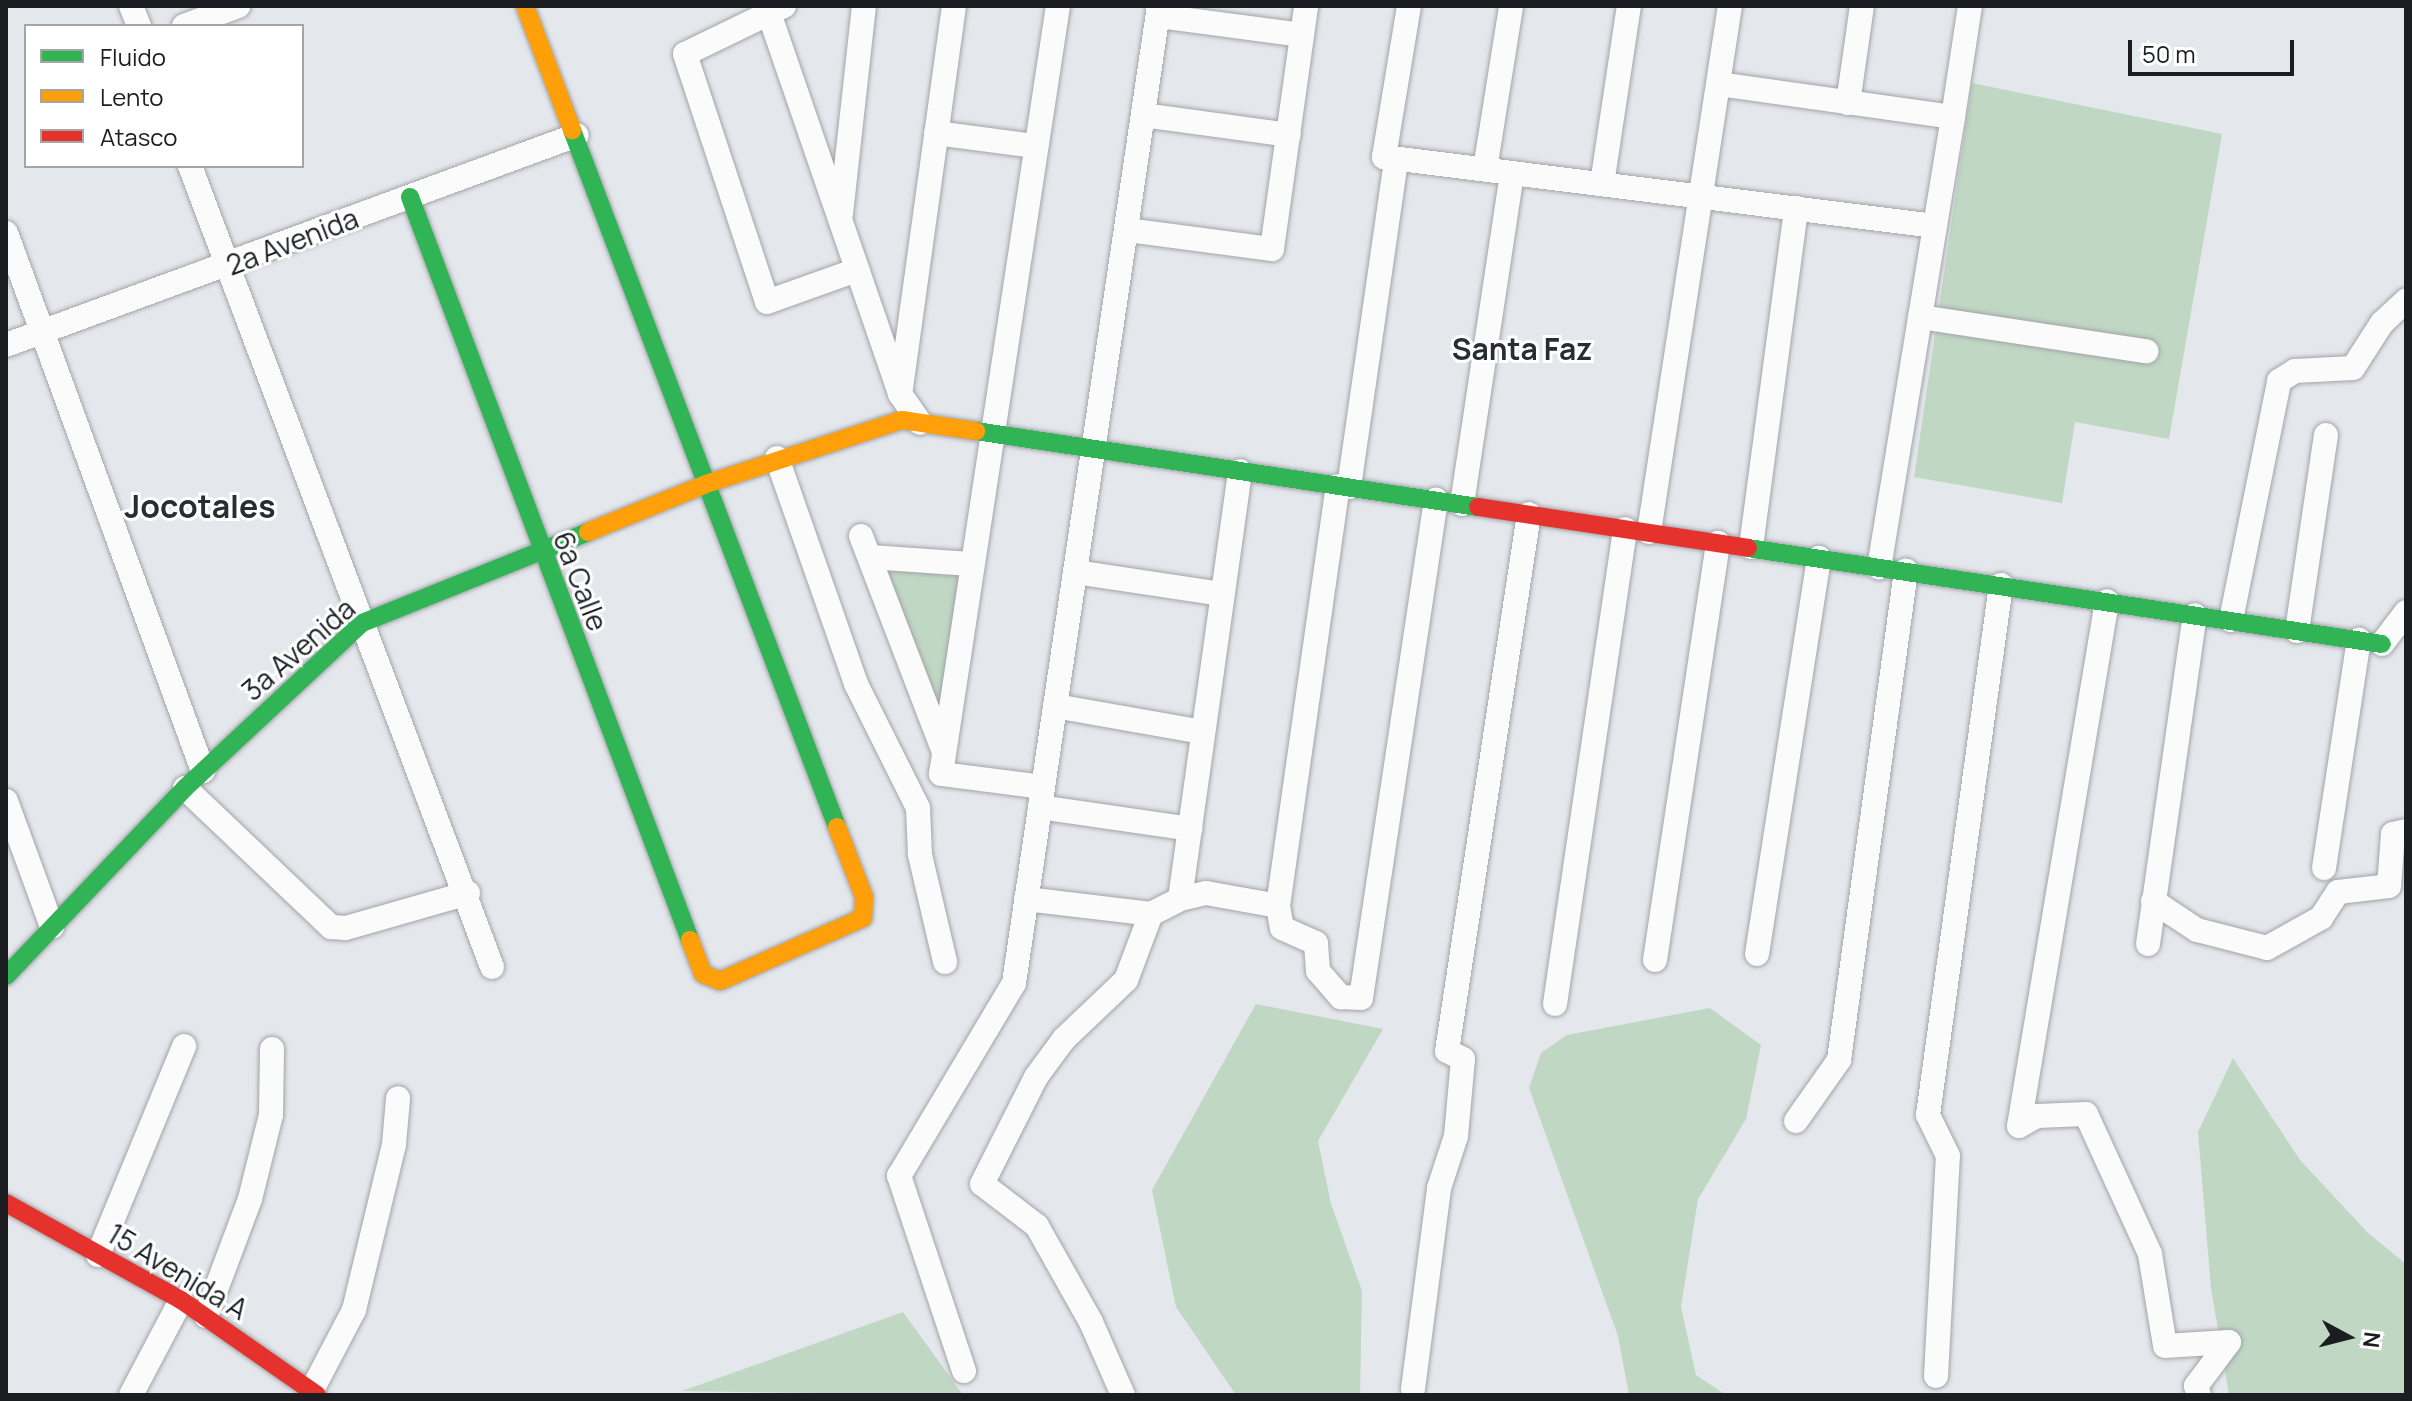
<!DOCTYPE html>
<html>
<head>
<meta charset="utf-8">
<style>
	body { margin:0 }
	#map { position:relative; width:2412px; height:1401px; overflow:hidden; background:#e4e7ec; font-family:Manrope,sans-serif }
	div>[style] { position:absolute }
	.green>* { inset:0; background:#c0d7c3 }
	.roads { filter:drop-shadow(0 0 2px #a2a4a8) drop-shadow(0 0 2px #a2a4a8) }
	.street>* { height:24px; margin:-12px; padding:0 12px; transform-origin:12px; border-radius:12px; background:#fbfbfc }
	.fast>* { height:18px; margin:-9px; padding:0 9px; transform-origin:9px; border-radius:9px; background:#30b455 }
	.slow>* { height:18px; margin:-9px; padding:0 9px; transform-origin:9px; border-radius:9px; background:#ff9f0a }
	.jam>* { height:18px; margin:-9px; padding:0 9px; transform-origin:9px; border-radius:9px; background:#e5322d }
	span { translate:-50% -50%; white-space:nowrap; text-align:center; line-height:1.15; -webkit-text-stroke:6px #fff; paint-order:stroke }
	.street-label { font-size:28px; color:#1b1d20 }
	.neighbourhood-label { font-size:30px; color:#282d33; font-weight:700 }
	.quarter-label { font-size:32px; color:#282d33; font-weight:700 }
	.frame { position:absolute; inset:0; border:8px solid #1b1d20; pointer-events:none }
	.legend { position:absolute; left:24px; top:24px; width:280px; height:144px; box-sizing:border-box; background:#fff; border:2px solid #a4a5a6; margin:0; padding:10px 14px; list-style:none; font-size:24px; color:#1b1d20 }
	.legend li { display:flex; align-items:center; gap:16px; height:40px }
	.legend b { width:40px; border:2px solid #a4a5a6 }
	.north { position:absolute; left:2308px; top:1297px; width:80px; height:80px; -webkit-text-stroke:6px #fff; paint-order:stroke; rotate:97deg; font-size:22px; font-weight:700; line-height:32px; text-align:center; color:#1b1d20 }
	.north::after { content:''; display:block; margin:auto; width:28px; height:36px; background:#1b1d20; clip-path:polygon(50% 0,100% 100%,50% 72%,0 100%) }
	.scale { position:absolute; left:2128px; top:40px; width:166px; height:36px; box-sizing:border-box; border:4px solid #1b1d20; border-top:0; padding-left:10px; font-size:24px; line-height:28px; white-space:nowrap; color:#1b1d20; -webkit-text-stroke:6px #fff; paint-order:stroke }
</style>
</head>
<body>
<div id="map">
	<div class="green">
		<i style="clip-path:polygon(1972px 83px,2222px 134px,2169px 439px,2075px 422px,2062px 503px,1914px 477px)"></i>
		<i style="clip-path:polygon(870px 557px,971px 564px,945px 754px)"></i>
		<i style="clip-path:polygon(1256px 1004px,1383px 1029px,1318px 1141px,1331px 1204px,1362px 1291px,1360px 1395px,1236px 1395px,1176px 1307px,1152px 1190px)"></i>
		<i style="clip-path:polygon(1710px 1008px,1761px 1045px,1746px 1119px,1698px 1199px,1681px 1307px,1696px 1375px,1726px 1395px,1629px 1395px,1618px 1336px,1529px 1088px,1541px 1053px,1567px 1035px)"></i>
		<i style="clip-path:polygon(2233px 1058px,2300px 1160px,2368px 1233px,2406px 1264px,2406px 1395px,2229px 1395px,2211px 1288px,2198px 1132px)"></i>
		<i style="clip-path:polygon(903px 1312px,963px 1395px,682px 1391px)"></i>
	</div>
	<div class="roads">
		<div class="street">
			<i style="left:131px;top:6px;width:22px;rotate:68deg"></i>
			<i style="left:784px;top:6px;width:110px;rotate:154.1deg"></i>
			<i style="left:685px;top:54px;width:261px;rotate:71.7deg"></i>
			<i style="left:767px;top:302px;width:96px;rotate:-19.6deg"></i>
			<i style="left:1409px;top:6px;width:153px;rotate:99.4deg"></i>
			<i style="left:1384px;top:157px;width:555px;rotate:7.14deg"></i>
			<i style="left:1935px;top:226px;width:346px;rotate:99.3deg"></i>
			<i style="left:770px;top:16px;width:400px;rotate:71deg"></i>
			<i style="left:900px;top:394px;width:35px;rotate:55deg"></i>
			<i style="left:1158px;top:16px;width:145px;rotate:7.5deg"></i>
			<i style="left:184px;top:26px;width:58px;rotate:-20.3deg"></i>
			<i style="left:1719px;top:84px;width:236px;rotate:8deg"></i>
			<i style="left:1953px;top:117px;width:112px;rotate:-81.3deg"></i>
			<i style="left:1848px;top:103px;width:98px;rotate:-81.8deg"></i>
			<i style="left:1143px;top:115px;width:147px;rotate:7.8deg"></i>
			<i style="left:936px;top:133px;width:100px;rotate:7.5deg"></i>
			<i style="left:190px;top:166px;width:856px;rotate:69.34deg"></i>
			<i style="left:1485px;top:169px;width:165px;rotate:-80.9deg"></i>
			<i style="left:1602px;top:184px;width:180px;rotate:-81.4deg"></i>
			<i style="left:841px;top:214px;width:209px;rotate:-83.7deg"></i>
			<i style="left:1935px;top:226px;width:110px;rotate:-80.6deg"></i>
			<i style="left:1127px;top:230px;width:146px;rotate:7.5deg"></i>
			<i style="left:1272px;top:249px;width:245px;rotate:-82deg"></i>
			<i style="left:6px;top:233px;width:573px;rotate:69.89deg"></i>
			<i style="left:1920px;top:317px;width:229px;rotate:8.6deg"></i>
			<i style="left:6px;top:345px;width:608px;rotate:-20.19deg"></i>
			<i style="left:901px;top:388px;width:386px;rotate:-82.1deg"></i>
			<i style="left:777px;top:458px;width:239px;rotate:70.7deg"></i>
			<i style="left:856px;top:684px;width:139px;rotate:63.4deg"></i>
			<i style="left:918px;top:808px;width:47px;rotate:87.6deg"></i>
			<i style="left:920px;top:855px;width:110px;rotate:76.8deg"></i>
			<i style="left:1349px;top:487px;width:330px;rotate:-81.8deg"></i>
			<i style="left:1462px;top:504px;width:335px;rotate:-81.4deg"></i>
			<i style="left:1649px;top:532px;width:532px;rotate:-81.25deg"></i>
			<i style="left:861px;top:536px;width:229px;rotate:69deg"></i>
			<i style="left:1751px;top:547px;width:342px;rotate:-82.4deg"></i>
			<i style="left:870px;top:557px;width:101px;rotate:4deg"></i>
			<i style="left:1075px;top:572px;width:149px;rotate:8.5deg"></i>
			<i style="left:2231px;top:620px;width:244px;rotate:-78.6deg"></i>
			<i style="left:2279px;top:381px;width:19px;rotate:-32deg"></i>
			<i style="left:2295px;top:371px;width:58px;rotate:-3deg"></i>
			<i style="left:2353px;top:368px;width:54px;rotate:-57.2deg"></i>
			<i style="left:2382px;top:323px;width:33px;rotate:-43deg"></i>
			<i style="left:2297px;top:631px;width:198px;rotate:-81.6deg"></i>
			<i style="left:2382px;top:644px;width:40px;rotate:-53deg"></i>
			<i style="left:1055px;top:706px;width:150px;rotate:10deg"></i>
			<i style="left:1043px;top:787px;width:103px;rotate:-172.7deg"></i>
			<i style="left:941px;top:774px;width:777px;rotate:-81.34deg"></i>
			<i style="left:185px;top:788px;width:202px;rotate:43.6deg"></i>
			<i style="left:331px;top:927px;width:15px;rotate:4deg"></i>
			<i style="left:346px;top:928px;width:127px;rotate:-16deg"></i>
			<i style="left:6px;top:801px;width:134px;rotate:69.9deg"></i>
			<i style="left:1040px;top:807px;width:152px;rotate:8.3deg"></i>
			<i style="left:2324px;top:868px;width:231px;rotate:-81.3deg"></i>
			<i style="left:1026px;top:899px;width:126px;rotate:6.8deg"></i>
			<i style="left:1151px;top:914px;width:33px;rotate:-27deg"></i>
			<i style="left:1180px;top:899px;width:432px;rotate:-82deg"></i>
			<i style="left:1180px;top:899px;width:27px;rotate:-13deg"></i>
			<i style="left:1206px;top:893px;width:73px;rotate:10.2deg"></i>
			<i style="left:1278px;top:906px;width:22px;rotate:80deg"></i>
			<i style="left:1282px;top:928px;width:37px;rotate:24deg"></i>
			<i style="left:1316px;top:943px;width:28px;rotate:86deg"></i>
			<i style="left:1318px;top:971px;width:35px;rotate:49deg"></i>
			<i style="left:1341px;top:997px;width:20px;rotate:3deg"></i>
			<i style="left:1361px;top:998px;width:504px;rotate:-81.44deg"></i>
			<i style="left:2153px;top:901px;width:53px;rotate:33.4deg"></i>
			<i style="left:2197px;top:930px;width:72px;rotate:14.4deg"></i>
			<i style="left:2267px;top:948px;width:62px;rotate:-29.1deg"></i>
			<i style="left:2321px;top:918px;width:31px;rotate:-57deg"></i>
			<i style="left:2338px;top:892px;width:51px;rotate:-6.7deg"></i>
			<i style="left:2389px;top:886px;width:52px;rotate:-85.6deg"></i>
			<i style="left:2393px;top:834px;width:13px;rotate:-13deg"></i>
			<i style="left:1278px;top:906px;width:424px;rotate:-81.9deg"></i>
			<i style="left:2148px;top:944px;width:332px;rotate:-81.9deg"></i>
			<i style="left:1757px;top:954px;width:401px;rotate:-81.1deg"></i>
			<i style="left:1655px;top:960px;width:422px;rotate:-81.4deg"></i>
			<i style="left:1555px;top:1004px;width:480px;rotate:-81.6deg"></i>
			<i style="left:1796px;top:1121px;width:75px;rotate:-54.8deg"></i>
			<i style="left:1839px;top:1060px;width:494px;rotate:-82.2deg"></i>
			<i style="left:2019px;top:1126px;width:532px;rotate:-80.48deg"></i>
			<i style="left:2019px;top:1126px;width:21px;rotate:-29deg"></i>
			<i style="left:2037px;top:1116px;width:49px;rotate:-2.3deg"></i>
			<i style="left:2086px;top:1114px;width:154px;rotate:65.4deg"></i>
			<i style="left:2150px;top:1254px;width:93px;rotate:80.7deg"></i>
			<i style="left:2165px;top:1346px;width:64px;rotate:-3.6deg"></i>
			<i style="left:2229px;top:1342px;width:55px;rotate:126.9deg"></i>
			<i style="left:2196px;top:1386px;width:9px;rotate:72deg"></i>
			<i style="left:98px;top:1255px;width:226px;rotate:-67.6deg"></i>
			<i style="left:206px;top:1316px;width:125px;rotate:-69.4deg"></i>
			<i style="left:250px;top:1199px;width:87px;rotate:-76deg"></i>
			<i style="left:271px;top:1115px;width:66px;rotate:-89.1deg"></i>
			<i style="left:964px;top:1371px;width:206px;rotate:-108.4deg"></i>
			<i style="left:899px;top:1176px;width:225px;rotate:-59.2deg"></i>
			<i style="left:1014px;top:983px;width:988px;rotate:-81.56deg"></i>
			<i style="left:1936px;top:1376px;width:220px;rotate:-86.9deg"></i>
			<i style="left:1948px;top:1156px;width:46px;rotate:-116deg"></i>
			<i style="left:1928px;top:1115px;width:535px;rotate:-82.16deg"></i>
			<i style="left:1413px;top:1389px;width:203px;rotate:-82.6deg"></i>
			<i style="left:1439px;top:1188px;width:55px;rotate:-71.9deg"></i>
			<i style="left:1456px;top:1136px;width:77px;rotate:-84.8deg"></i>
			<i style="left:1463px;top:1059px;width:18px;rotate:-153deg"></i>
			<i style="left:1447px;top:1051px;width:543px;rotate:-81.32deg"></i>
			<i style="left:311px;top:1392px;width:93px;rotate:-62.3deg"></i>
			<i style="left:354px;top:1310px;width:170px;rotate:-76.4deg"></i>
			<i style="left:394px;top:1145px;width:47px;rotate:-85.1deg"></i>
			<i style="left:131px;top:1395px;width:107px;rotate:-62.2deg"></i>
			<i style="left:1123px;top:1395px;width:80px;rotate:-113.7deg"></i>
			<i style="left:1091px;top:1322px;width:110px;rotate:-119.4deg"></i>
			<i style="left:1037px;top:1226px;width:69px;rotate:-142.6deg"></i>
			<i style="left:982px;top:1184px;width:120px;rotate:-63.2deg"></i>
			<i style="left:1036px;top:1077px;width:47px;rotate:-53.6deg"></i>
			<i style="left:1064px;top:1039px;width:86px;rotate:-43.6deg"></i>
			<i style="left:1126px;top:980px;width:71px;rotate:-69.3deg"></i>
		</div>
		<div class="fast">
			<i style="left:572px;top:130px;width:746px;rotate:69.18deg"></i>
			<i style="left:410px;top:197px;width:794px;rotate:69.35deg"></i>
			<i style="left:976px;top:431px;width:508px;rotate:8.61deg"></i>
			<i style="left:1748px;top:548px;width:641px;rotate:8.61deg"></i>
			<i style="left:6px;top:976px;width:260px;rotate:-46.4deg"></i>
			<i style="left:185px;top:788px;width:242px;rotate:-43deg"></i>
			<i style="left:362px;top:623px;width:244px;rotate:-21.9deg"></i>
		</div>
		<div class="slow">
			<i style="left:525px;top:6px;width:133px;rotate:69.2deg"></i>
			<i style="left:588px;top:532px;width:127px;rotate:-22.1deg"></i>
			<i style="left:706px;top:484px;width:206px;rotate:-18.1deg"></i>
			<i style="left:902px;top:420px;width:75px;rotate:8.5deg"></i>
			<i style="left:690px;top:940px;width:36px;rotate:69deg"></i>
			<i style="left:703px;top:974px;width:18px;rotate:22deg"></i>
			<i style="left:720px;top:981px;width:156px;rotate:-23.8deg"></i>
			<i style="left:863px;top:918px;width:21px;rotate:-87deg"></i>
			<i style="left:864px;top:897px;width:75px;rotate:-111.1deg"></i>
		</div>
		<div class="jam">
			<i style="left:1478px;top:507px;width:273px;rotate:8.6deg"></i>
			<i style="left:6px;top:1203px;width:200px;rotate:29deg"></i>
			<i style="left:181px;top:1300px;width:166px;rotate:34.9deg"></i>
		</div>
	</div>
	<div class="street-label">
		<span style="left:292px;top:241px;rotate:-21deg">2a Avenida</span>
		<span style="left:581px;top:581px;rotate:69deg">6a Calle</span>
		<span style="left:298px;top:649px;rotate:-41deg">3a Avenida</span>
		<span style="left:178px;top:1271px;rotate:31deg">15 Avenida A</span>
	</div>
	<div class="neighbourhood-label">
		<span style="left:1522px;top:349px">Santa Faz</span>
	</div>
	<div class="quarter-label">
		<span style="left:200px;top:506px">Jocotales</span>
	</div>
	<div class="frame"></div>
	<ul class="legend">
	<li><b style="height:10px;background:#30b455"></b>Fluido</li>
	<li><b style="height:10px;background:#ff9f0a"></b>Lento</li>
	<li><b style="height:10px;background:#e5322d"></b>Atasco</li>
	</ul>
	<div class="north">N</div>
	<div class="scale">50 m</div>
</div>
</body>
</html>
